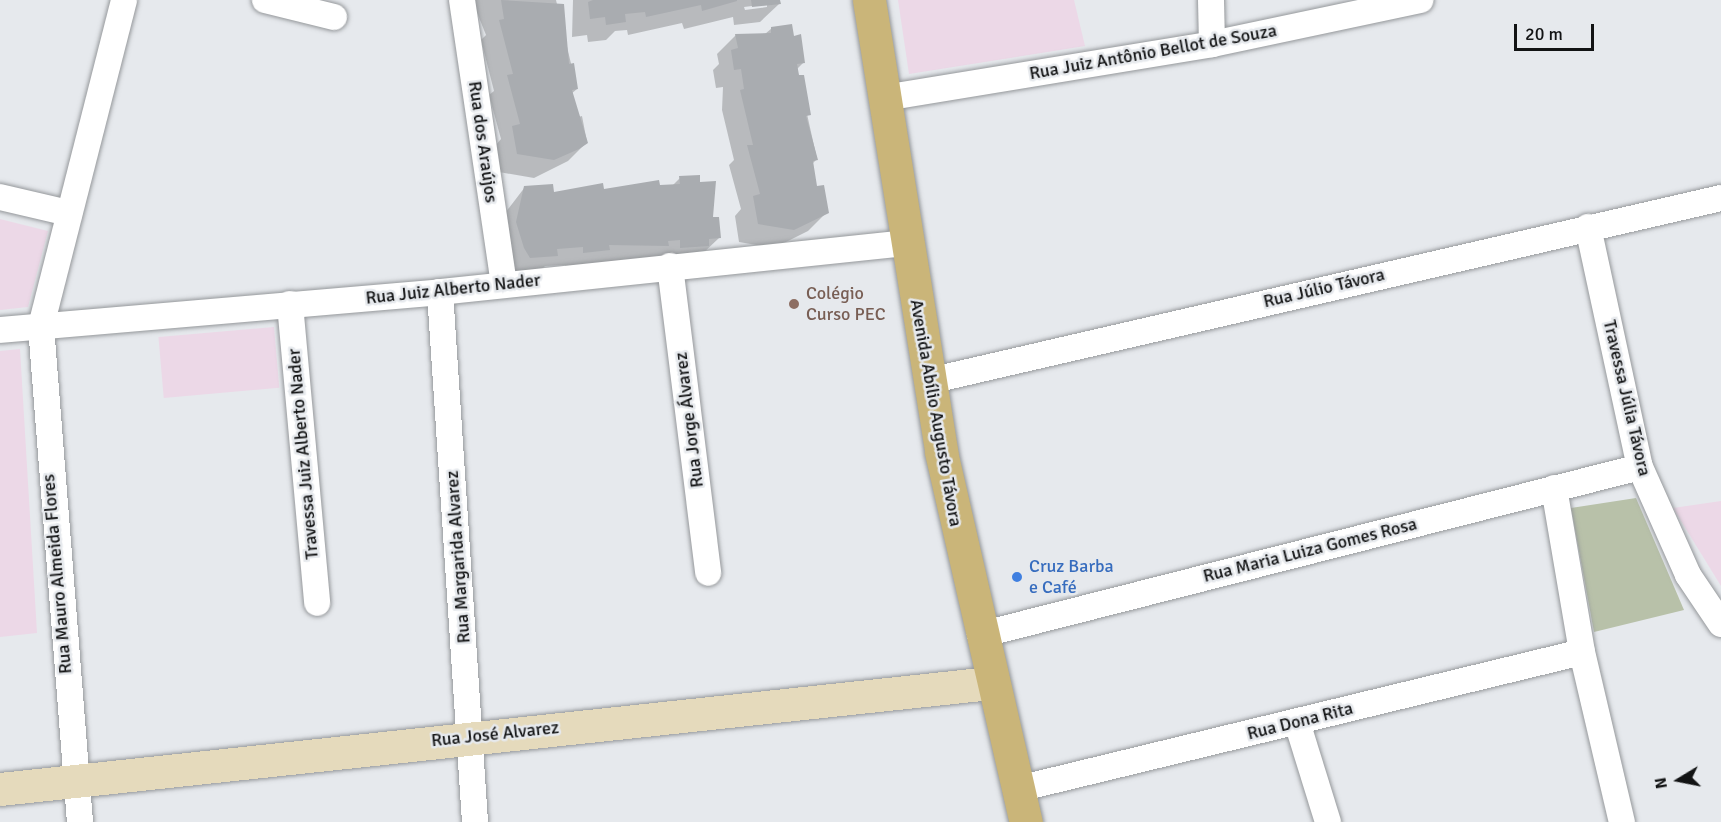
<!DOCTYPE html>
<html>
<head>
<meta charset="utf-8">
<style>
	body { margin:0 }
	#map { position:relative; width:1721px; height:822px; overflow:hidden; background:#e6e9ed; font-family:Signika,sans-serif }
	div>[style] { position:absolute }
	.commercial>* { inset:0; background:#ecd8e7; transform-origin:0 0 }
	.green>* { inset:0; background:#b8c1a9 }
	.shadow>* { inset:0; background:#0003 }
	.building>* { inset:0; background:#a9acb0 }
	.roads { filter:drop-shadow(0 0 2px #95989b) drop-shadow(0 0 2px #95989b) }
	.street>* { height:26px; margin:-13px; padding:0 13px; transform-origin:13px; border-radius:13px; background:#fff }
	.secondary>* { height:33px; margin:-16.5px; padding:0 16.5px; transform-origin:16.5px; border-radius:16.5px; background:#e5dabc }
	.primary>* { height:33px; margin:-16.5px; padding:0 16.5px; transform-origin:16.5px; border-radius:16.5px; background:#cab579 }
	.dots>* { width:16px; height:16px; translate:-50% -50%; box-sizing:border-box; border:3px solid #e6e9ed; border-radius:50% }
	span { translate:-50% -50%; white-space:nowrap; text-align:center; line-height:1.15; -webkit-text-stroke:5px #e6e9ed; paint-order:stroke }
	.street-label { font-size:18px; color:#121314 }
	.education-label { font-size:18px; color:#785e54 }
	.left { translate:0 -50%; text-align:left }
	.shop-label { font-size:18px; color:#366cbe }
	.north { position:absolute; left:1649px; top:750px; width:60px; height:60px; -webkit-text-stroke:4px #e6e9ed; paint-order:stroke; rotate:260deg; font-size:16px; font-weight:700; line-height:24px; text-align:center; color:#121314 }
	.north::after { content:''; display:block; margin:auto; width:21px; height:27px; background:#121314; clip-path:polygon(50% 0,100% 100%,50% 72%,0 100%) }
	.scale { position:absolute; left:1514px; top:24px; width:80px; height:27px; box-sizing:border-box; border:3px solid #121314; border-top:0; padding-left:8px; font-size:18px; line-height:21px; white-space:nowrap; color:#121314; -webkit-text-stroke:4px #e6e9ed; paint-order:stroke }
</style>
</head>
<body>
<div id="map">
	<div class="commercial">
		<i style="clip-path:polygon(898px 0,1074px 0,1085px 46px,909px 74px)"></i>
		<i style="clip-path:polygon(0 219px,48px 231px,28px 307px,0 310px)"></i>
		<i style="left:274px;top:327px;width:61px;height:116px;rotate:85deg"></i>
		<i style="clip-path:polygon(20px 349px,37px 633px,0 637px,0 351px)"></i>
		<i style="clip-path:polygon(1721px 501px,1721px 586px,1673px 508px)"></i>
	</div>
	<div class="green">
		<i style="clip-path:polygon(1636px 498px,1684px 610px,1594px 632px,1571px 508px)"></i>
	</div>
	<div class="shadow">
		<i style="clip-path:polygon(472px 0,556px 0,577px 89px,571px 94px,575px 118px,582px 116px,587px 142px,568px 161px,534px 178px,499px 172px,495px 146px,501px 139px,489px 95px,494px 91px,481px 40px,486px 35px)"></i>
		<i style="clip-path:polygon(evenodd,566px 0,779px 0,779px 4px,760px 22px,734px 25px,733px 17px,684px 29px,682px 23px,628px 35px,627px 30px,615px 31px,606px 40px,588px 42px,587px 35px,572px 37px,573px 0,566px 0,767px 4px,767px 7px,745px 10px,744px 7px,767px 4px)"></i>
		<i style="clip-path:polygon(772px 28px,793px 37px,804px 62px,797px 69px,817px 159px,812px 164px,816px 188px,827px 212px,808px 231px,774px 248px,739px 242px,735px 216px,741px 209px,729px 165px,734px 160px,722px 110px,723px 87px,716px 88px,713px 70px,719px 64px,717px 54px,736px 35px,765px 34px)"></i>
		<i style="clip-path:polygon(680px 178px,699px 183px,719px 238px,700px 256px,565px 270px,565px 265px,545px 266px,537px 274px,511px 276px,502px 217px,525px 187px,552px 194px,602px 190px,672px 186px)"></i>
	</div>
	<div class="building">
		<i style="clip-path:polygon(501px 0,564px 4px,569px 64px,574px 63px,578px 89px,572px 90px,588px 143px,579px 149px,554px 160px,517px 154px,512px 126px,520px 124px,507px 75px,513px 74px,499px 20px,504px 19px)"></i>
		<i style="clip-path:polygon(593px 0,737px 0,737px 1px,702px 11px,701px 5px,646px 17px,645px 12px,625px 14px,626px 22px,606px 25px,605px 17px,590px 19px,588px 2px)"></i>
		<i style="clip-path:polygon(751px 0,780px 0,781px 4px,752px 7px)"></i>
		<i style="clip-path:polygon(792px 24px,794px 36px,801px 34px,805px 63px,797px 64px,799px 75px,804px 75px,811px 115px,806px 116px,818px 160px,813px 161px,817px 186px,824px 185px,829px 213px,794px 230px,758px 224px,753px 196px,760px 194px,747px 145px,753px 145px,740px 90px,744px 89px,741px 69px,734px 70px,731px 50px,738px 48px,735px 34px,771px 33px,771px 27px)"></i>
		<i style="clip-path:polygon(700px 175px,700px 182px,716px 181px,713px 217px,719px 217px,721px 238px,709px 239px,709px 246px,680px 248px,680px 240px,668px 241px,669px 246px,609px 245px,610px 250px,583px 253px,583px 247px,557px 249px,558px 256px,530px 258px,524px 248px,516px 222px,524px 186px,553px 184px,554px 192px,603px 183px,604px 189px,659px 180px,660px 185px,680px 184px,679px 176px)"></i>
	</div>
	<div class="roads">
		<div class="street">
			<i style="left:265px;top:0;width:71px;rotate:13.8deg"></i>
			<i style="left:462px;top:0;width:287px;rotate:81.6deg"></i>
			<i style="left:1211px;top:0;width:44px;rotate:88.7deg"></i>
			<i style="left:884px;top:98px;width:332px;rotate:-9.3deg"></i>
			<i style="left:1212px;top:44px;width:213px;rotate:-11.9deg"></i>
			<i style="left:0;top:197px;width:71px;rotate:13.1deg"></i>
			<i style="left:1588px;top:227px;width:246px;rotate:77.8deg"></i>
			<i style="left:1640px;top:467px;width:118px;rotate:66deg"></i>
			<i style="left:1688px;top:575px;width:59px;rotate:56deg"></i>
			<i style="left:670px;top:266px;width:309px;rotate:82.9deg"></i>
			<i style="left:440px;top:292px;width:531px;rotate:86.22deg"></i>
			<i style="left:290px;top:304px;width:300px;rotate:84.8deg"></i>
			<i style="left:0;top:330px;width:442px;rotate:-4.9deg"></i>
			<i style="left:440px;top:292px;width:469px;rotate:-6deg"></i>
			<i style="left:929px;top:381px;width:813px;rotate:-13.01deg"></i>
			<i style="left:1554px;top:488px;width:166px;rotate:80.3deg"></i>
			<i style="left:1582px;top:652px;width:175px;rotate:76.8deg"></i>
			<i style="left:980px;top:635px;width:681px;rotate:-14.28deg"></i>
			<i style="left:1297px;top:722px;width:105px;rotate:72.8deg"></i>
			<i style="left:1018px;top:789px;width:580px;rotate:-13.65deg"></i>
			<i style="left:80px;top:822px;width:498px;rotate:-94.5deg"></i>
			<i style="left:41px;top:326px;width:336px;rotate:-75.7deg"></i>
		</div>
		<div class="secondary">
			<i style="left:0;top:789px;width:997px;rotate:-6.11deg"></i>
		</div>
		<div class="primary">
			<i style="left:869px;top:0;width:458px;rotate:80.9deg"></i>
			<i style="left:941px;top:452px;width:380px;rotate:77.1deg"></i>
		</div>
	</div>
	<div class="dots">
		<i style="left:794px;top:304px;background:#8d6e63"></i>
		<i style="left:1017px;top:577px;background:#3f7fe0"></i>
	</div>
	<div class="street-label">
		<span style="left:1153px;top:52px;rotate:-10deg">Rua Juiz Antônio Bellot de Souza</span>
		<span style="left:483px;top:142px;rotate:82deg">Rua dos Araújos</span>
		<span style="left:1324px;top:288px;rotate:-13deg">Rua Júlio Távora</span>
		<span style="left:453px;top:289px;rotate:-6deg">Rua Juiz Alberto Nader</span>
		<span style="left:1627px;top:398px;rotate:77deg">Travessa Júlia Távora</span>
		<span style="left:936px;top:413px;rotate:80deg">Avenida Abílio Augusto Távora</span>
		<span style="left:689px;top:420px;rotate:-97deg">Rua Jorge Álvarez</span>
		<span style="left:303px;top:454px;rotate:-95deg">Travessa Juiz Alberto Nader</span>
		<span style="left:1310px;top:550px;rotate:-14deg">Rua Maria Luiza Gomes Rosa</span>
		<span style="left:458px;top:557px;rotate:-94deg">Rua Margarida Alvarez</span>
		<span style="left:57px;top:574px;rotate:-95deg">Rua Mauro Almeida Flores</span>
		<span style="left:1300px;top:721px;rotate:-14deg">Rua Dona Rita</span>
		<span style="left:495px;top:734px;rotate:-6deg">Rua José Alvarez</span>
	</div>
	<div class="education-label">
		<span class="left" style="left:806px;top:304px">Colégio<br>Curso PEC</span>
	</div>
	<div class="shop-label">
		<span class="left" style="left:1029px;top:577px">Cruz Barba<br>e Café</span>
	</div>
	<div class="north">N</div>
	<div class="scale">20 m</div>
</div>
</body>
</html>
